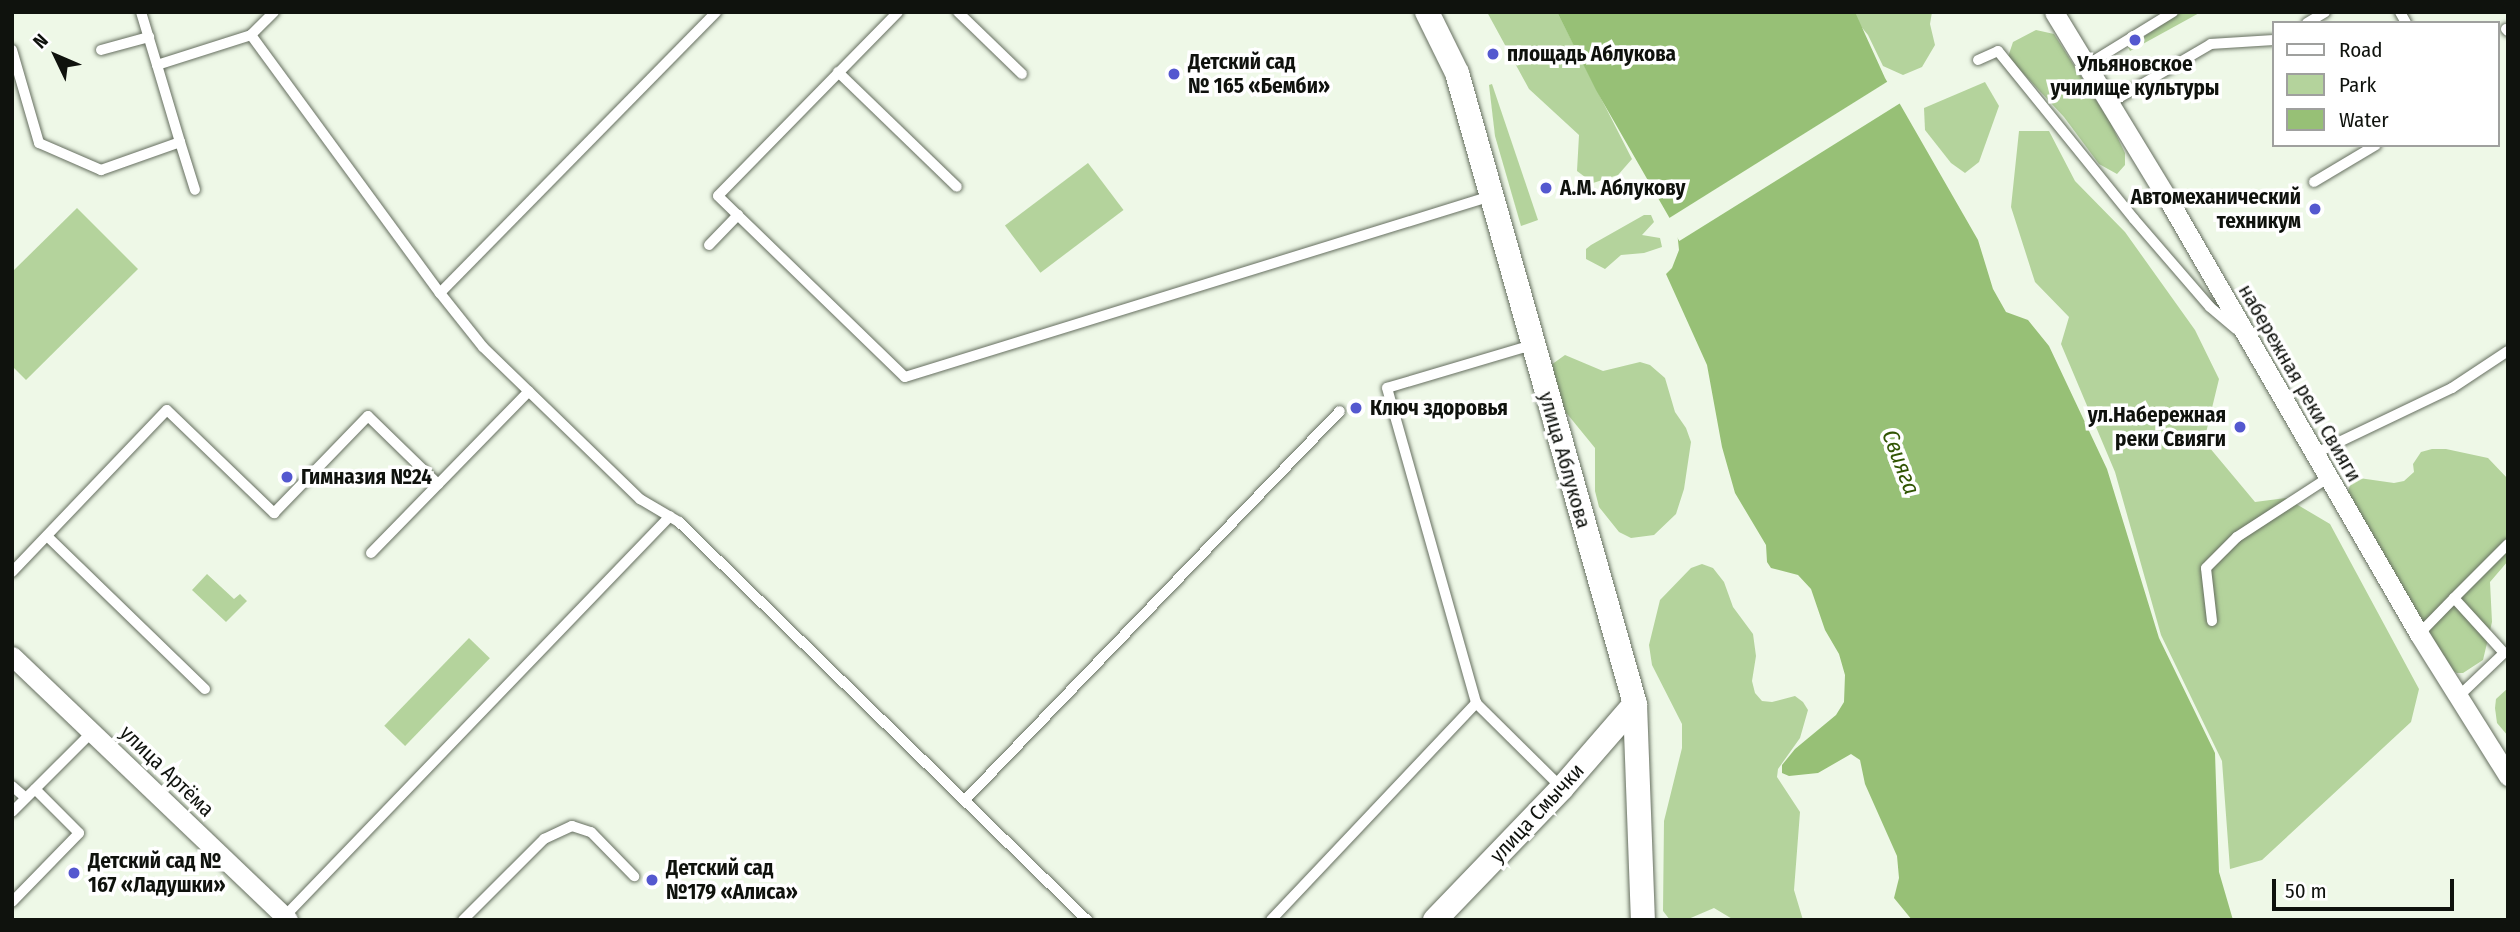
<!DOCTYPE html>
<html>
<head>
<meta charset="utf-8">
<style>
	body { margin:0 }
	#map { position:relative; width:2520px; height:932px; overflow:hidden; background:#eef8e7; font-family:"Fira Sans Condensed",sans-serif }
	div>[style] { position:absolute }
	.green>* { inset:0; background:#b4d39c; transform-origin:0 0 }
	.water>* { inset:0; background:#97c076 }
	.pier>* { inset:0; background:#eef8e7; transform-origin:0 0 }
	.roads { filter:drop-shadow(0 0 2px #666f60) drop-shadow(0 0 2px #666f60) }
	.service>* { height:10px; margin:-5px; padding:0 5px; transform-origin:5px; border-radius:5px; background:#fff }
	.minor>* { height:19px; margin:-9.5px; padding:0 9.5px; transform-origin:9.5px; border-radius:9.5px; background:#fff }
	.tertiary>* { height:24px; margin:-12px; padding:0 12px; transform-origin:12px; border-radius:12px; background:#fff }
	.dots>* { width:19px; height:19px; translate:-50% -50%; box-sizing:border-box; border:4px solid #fff; border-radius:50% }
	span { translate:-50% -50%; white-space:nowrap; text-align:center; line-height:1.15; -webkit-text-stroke:7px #fff; paint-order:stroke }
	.poi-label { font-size:21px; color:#0f120d; font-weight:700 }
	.left { translate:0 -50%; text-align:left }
	.right { translate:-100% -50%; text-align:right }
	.street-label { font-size:21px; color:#0f120d }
	.water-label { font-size:23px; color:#315503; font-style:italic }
	.frame { position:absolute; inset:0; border:14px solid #0f120d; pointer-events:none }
	.legend { position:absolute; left:2272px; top:21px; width:228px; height:126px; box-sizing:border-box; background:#fff; border:2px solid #9fa09e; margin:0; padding:9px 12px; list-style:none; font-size:21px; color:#0f120d }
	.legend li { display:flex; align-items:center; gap:14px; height:35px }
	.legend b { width:35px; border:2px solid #9fa09e }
	.north { position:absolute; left:21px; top:21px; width:70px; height:70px; -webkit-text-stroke:5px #fff; paint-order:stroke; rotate:314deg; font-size:19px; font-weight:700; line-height:28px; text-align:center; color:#0f120d }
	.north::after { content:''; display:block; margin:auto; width:24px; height:32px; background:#0f120d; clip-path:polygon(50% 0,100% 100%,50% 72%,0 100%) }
	.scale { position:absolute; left:2272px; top:879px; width:182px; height:32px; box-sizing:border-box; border:4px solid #0f120d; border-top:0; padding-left:9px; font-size:21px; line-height:24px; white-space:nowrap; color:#0f120d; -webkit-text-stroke:5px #fff; paint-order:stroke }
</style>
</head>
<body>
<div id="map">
	<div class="green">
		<i style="clip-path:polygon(1487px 12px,1557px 12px,1632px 159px,1618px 175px,1593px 183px,1577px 171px,1579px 135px,1529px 89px)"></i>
		<i style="clip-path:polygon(1849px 12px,1932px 12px,1930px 24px,1935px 45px,1922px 67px,1903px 75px,1883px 66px,1868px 35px)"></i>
		<i style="clip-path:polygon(2182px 12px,2201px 12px,2130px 51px,2128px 47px)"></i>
		<i style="clip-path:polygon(2036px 30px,2054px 34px,2110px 122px,2125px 153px,2125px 165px,2117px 174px,2099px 164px,2064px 117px,2008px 57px,2013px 42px)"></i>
		<i style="clip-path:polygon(1985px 82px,1999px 106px,1979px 162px,1965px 173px,1951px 163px,1925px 130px,1924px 108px)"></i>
		<i style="clip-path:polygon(1492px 84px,1538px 220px,1521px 226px,1495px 136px,1489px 85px)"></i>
		<i style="clip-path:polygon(2019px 131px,2049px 131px,2075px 181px,2125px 232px,2195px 330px,2219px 379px,2204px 441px,2255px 502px,2286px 498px,2330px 524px,2419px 689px,2411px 722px,2262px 860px,2230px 869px,2222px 761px,2161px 635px,2115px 472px,2061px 344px,2069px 317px,2035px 282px,2011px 207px)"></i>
		<i style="left:1088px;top:163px;width:59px;height:104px;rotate:53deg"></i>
		<i style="clip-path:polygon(77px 208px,138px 269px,26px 380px,12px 366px,12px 272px)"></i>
		<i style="clip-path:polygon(1644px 215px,1651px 215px,1654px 222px,1642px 235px,1660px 238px,1662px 247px,1644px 253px,1621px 255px,1605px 269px,1586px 259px,1586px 249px,1591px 245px)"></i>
		<i style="clip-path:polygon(1565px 355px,1603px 371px,1640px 362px,1650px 365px,1665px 378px,1675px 412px,1686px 428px,1691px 442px,1684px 489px,1676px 514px,1654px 535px,1631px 538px,1619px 532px,1599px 507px,1595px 491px,1595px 448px,1564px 410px,1551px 365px)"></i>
		<i style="clip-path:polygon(2432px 449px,2446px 449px,2488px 458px,2508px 479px,2508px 561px,2490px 582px,2492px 622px,2483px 660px,2463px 673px,2457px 673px,2443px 665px,2347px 495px,2351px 482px,2359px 478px,2394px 483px,2404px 481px,2414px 472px,2413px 464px,2421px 452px)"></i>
		<i style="clip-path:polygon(1702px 564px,1713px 568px,1724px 582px,1733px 607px,1753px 634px,1756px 656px,1752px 681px,1755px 693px,1762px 701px,1772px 702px,1795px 696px,1803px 702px,1808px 710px,1800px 738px,1778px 769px,1777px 777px,1800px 812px,1794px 890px,1803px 920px,1734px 920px,1714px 908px,1686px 920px,1670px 920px,1663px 911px,1664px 821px,1682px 748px,1682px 724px,1652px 665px,1649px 645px,1660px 600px,1691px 568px)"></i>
		<i style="clip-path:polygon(207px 574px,234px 599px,240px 594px,247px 601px,226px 622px,192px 590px)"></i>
		<i style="left:469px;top:638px;width:29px;height:122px;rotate:44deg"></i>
		<i style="clip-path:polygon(2508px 688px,2508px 736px,2497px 723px,2495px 708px,2496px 699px)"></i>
	</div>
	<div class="water">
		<i style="clip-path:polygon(1557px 12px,1855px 12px,1885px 78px,1978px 240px,1993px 289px,2006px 312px,2028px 320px,2049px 346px,2107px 469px,2159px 638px,2215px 753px,2219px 872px,2233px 920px,1912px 920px,1894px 898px,1899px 878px,1897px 856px,1865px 784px,1860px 760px,1851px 754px,1818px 773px,1789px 776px,1782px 773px,1782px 765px,1795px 749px,1836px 715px,1844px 702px,1845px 675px,1839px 654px,1825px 630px,1811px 589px,1798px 575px,1771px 568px,1767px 562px,1766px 545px,1735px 493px,1722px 447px,1707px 365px,1666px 274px,1672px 268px,1679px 250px,1677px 231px,1596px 90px)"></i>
	</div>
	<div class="pier">
		<i style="left:1890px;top:80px;width:25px;height:264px;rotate:58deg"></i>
	</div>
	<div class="roads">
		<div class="service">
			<i style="left:141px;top:12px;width:55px;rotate:73.2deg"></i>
			<i style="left:274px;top:12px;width:33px;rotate:135deg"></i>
			<i style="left:251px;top:35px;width:320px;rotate:53.8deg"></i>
			<i style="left:440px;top:293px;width:69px;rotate:51.5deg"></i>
			<i style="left:483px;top:347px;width:219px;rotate:44.1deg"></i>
			<i style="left:640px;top:499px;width:45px;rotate:30.5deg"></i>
			<i style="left:679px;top:522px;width:570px;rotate:44.29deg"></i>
			<i style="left:898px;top:12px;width:257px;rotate:134.4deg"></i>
			<i style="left:718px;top:196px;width:260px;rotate:44.1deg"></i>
			<i style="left:905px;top:377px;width:613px;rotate:-17.16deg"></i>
			<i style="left:958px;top:12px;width:89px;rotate:44.1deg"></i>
			<i style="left:2400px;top:12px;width:13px;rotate:61deg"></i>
			<i style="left:2307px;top:23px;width:21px;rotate:-31deg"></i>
			<i style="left:2506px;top:29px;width:3px;rotate:45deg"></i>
			<i style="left:12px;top:50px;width:97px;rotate:73.8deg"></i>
			<i style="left:39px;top:143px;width:68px;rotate:23.5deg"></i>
			<i style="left:101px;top:170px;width:84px;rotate:-19.5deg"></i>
			<i style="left:180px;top:142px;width:80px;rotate:-106.6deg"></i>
			<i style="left:157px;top:65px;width:99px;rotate:-17.7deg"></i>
			<i style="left:101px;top:50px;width:50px;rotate:-15.2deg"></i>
			<i style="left:1978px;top:60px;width:22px;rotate:-24deg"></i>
			<i style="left:1998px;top:51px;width:216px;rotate:51deg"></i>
			<i style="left:2134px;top:219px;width:116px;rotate:49.2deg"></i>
			<i style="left:2210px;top:307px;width:34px;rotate:40deg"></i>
			<i style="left:2087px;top:65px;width:101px;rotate:-31.6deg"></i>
			<i style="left:838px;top:72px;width:165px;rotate:44deg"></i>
			<i style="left:2110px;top:103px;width:117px;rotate:-30.3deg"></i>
			<i style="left:2211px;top:44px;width:62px;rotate:-3.7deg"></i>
			<i style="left:180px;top:142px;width:50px;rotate:72.6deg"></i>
			<i style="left:2314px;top:182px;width:72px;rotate:-30.8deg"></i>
			<i style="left:709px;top:245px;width:42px;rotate:-46deg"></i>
			<i style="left:440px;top:293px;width:394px;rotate:-45.5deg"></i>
			<i style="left:1532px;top:345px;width:151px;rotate:163.5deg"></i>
			<i style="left:1387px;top:388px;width:327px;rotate:74.2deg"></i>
			<i style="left:1476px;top:703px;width:121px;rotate:44.7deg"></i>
			<i style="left:2314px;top:454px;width:153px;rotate:-25.6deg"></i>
			<i style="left:2452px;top:388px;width:67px;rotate:-33.5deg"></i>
			<i style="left:47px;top:536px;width:220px;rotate:44.1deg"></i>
			<i style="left:371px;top:553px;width:226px;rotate:-45.7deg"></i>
			<i style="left:12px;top:572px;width:224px;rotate:-46.3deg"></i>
			<i style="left:167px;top:410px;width:149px;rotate:43.9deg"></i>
			<i style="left:274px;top:513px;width:135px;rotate:-45.9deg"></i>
			<i style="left:368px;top:416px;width:98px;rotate:44.2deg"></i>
			<i style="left:2454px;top:598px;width:76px;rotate:-45deg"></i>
			<i style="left:2212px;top:621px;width:53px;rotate:-96.5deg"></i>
			<i style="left:2206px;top:568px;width:44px;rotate:-45deg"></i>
			<i style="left:2237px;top:537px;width:108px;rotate:-33deg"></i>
			<i style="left:2419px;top:634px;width:50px;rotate:-45.8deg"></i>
			<i style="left:2454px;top:598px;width:74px;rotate:47.7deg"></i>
			<i style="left:2504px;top:653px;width:64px;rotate:136.3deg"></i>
			<i style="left:12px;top:786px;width:18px;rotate:41deg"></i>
			<i style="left:965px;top:800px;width:540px;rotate:-46.05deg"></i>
			<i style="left:12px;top:812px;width:115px;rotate:-45deg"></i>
			<i style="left:12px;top:902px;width:96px;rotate:-45.8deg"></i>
			<i style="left:79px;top:833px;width:62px;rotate:-135deg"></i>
			<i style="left:285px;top:916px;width:555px;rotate:-46.09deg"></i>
			<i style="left:463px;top:920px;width:115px;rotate:-45deg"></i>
			<i style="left:544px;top:839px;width:31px;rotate:-25deg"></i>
			<i style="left:572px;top:826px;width:20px;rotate:18deg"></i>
			<i style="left:591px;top:832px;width:62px;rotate:45.7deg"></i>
			<i style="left:1271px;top:920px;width:299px;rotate:-46.6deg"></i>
		</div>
		<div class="minor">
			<i style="left:2054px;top:12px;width:221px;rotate:58.7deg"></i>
			<i style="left:2169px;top:201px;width:500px;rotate:60deg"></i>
			<i style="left:2419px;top:634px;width:168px;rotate:57.9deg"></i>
			<i style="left:12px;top:656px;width:382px;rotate:43.7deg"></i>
		</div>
		<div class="tertiary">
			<i style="left:1427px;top:12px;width:68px;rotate:63.8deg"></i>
			<i style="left:1457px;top:73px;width:656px;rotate:74.25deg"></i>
			<i style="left:1635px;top:704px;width:216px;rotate:87.9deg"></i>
			<i style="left:1435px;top:920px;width:183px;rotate:-46.1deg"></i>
			<i style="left:1562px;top:788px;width:111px;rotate:-49deg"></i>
		</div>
	</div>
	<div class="dots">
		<i style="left:2135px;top:40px;background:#5458cf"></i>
		<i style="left:1493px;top:54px;background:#5458cf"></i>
		<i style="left:1174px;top:74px;background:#5458cf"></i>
		<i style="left:1546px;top:188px;background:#5458cf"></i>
		<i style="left:2315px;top:209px;background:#5458cf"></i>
		<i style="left:1356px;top:408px;background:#5458cf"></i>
		<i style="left:2240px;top:427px;background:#5458cf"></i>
		<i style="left:287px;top:477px;background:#5458cf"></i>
		<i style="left:74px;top:873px;background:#5458cf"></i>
		<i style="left:652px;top:880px;background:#5458cf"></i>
	</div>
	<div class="poi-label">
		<span class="left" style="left:1507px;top:54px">площадь Аблукова</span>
		<span class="left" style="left:1188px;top:74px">Детский сад<br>№ 165 «Бемби»</span>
		<span style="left:2135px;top:76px">Ульяновское<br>училище культуры</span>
		<span class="left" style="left:1560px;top:188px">А.М. Аблукову</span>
		<span class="right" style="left:2301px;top:209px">Автомеханический<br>техникум</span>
		<span class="left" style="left:1370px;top:408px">Ключ здоровья</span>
		<span class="right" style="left:2226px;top:427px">ул.Набережная<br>реки Свияги</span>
		<span class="left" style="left:301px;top:477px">Гимназия №24</span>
		<span class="left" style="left:88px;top:873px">Детский сад №<br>167 «Ладушки»</span>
		<span class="left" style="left:666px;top:880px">Детский сад<br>№179 «Алиса»</span>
	</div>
	<div class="street-label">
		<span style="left:2300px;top:383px;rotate:60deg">набережная реки Свияги</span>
		<span style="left:1565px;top:460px;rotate:74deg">улица Аблукова</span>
		<span style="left:167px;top:771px;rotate:44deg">улица Артёма</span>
		<span style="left:1537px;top:813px;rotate:-47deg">улица Смычки</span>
	</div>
	<div class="water-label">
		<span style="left:1901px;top:462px;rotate:69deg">Свияга</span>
	</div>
	<div class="frame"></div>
	<ul class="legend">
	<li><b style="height:9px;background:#fff"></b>Road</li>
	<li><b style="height:19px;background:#b4d39c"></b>Park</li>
	<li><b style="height:19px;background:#97c076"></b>Water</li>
	</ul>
	<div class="north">N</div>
	<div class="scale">50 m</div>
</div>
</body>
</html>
